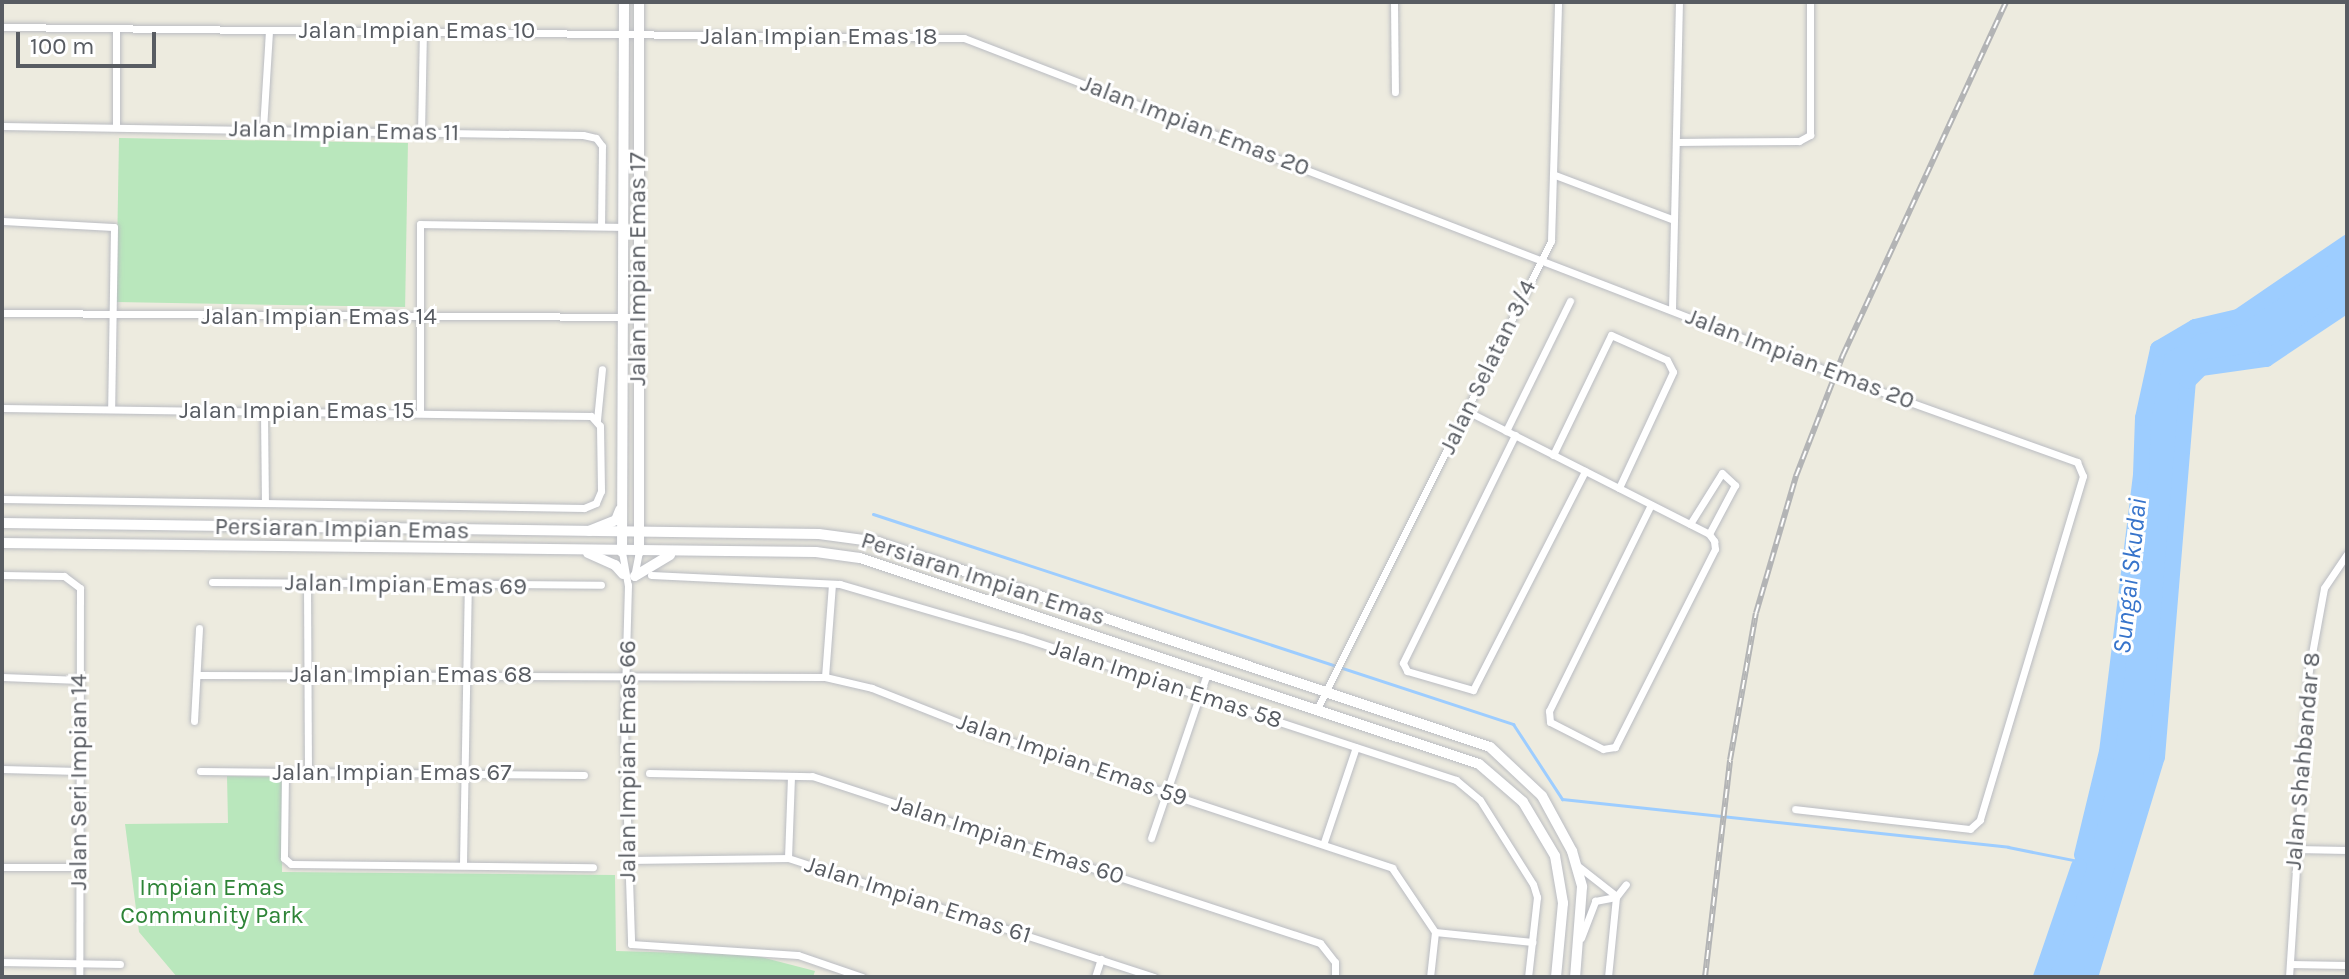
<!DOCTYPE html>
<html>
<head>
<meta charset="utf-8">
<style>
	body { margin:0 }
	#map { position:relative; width:2349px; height:979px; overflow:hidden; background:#edebdf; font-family:Karla,sans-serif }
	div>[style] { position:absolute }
	.green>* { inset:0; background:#b9e7bc; transform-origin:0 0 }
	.water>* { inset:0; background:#9dcdff }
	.stream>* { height:3px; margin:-1.5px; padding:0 1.5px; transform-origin:1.5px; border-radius:1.5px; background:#9dcdff }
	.river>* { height:16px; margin:-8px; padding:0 8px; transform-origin:8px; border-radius:8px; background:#9dcdff }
	.roads { filter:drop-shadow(0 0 2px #babcc2) drop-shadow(0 0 2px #babcc2) }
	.street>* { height:7px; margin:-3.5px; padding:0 3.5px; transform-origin:3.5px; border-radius:3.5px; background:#fff }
	.secondary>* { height:10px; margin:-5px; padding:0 5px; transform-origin:5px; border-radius:5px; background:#fff }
	.rail>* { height:6px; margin-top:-3px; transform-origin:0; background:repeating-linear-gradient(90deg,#fff 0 9px,#b3b4b5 0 18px); box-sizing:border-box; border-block:2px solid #b3b4b5 }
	span { translate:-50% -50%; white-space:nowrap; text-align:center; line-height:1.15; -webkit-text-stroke:6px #fff; paint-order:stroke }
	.street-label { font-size:24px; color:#585c62 }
	.park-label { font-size:24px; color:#2e8437 }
	.water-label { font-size:26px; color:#3774cb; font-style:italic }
	.frame { position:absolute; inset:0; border:4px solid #585c62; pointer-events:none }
	.scale { position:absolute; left:16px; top:32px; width:140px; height:36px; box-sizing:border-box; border:4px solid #585c62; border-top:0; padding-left:10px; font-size:24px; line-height:28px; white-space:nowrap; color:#585c62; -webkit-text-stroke:6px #fff; paint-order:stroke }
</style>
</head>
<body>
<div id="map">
	<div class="green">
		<i style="left:119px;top:138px;width:289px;height:164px;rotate:1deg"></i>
		<i style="clip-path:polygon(227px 776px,283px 777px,282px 872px,615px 875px,616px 951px,753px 955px,815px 971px,813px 977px,177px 977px,139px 932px,125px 824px,228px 823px)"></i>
	</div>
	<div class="water">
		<i style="clip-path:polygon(2347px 243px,2347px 305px,2266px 359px,2201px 368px,2188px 381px,2157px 757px,2090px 977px,2041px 977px,2079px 866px,2107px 752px,2141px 475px,2143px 418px,2158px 349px,2195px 327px,2238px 317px)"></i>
	</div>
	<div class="stream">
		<i style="left:873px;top:514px;width:674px;rotate:18.17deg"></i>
		<i style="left:1513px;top:724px;width:90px;rotate:56.8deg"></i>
		<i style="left:1562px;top:799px;width:449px;rotate:6.1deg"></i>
		<i style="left:2008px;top:847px;width:76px;rotate:11.3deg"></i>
	</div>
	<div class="river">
		<i style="left:2082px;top:855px;width:106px;rotate:-76.4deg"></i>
		<i style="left:2107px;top:752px;width:279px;rotate:-83deg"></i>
		<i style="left:2141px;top:475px;width:57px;rotate:-88deg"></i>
		<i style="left:2143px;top:418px;width:71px;rotate:-77.7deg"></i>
		<i style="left:2158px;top:349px;width:43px;rotate:-30.7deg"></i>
		<i style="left:2195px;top:327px;width:44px;rotate:-13.1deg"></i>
		<i style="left:2238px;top:317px;width:132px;rotate:-34.2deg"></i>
		<i style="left:2041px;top:977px;width:117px;rotate:-71.1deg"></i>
		<i style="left:2090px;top:977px;width:230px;rotate:-73.1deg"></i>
		<i style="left:2157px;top:757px;width:377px;rotate:-85.3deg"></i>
		<i style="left:2188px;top:381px;width:18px;rotate:-45deg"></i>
		<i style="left:2201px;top:368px;width:66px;rotate:-7.9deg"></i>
		<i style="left:2266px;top:359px;width:97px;rotate:-33.7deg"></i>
	</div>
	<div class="roads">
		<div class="street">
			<i style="left:1394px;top:2px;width:90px;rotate:89.4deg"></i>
			<i style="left:2px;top:27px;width:962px;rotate:0.66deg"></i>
			<i style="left:964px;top:38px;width:992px;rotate:21.08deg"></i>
			<i style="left:1890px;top:395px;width:199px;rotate:19.7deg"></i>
			<i style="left:2077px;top:462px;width:15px;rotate:67deg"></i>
			<i style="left:2083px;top:476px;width:359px;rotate:106.7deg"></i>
			<i style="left:1980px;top:820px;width:13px;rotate:138deg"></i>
			<i style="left:1970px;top:829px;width:176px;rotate:-173.5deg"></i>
			<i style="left:116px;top:28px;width:99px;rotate:90deg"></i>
			<i style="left:2px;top:126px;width:581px;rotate:0.89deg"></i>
			<i style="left:583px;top:135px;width:13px;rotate:13deg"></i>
			<i style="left:596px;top:138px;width:10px;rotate:53deg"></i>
			<i style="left:602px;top:146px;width:80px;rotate:90.7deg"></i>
			<i style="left:263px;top:129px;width:98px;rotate:-86.5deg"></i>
			<i style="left:421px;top:133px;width:102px;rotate:-88.9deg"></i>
			<i style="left:1677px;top:142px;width:122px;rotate:-0.5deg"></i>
			<i style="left:1799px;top:141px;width:13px;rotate:-29deg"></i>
			<i style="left:1810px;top:135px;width:133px;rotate:-90deg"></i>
			<i style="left:1555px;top:175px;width:127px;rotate:20.7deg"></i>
			<i style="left:2px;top:221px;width:112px;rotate:3.1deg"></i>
			<i style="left:114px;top:227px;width:182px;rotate:90.9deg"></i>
			<i style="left:1672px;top:309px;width:307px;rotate:-88.7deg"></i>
			<i style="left:2px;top:313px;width:634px;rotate:0.36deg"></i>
			<i style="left:2px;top:408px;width:589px;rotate:0.78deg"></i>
			<i style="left:591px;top:416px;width:13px;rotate:48deg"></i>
			<i style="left:600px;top:426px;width:65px;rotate:89.1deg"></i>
			<i style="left:601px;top:491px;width:13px;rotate:113deg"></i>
			<i style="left:596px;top:503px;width:13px;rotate:157deg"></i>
			<i style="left:584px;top:508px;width:582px;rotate:-179.11deg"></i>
			<i style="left:420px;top:411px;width:187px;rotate:-90deg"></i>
			<i style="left:420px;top:224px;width:204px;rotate:0.8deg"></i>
			<i style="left:1467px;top:411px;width:271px;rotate:26.9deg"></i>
			<i style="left:1709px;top:534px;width:9px;rotate:54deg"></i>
			<i style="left:1714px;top:541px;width:8px;rotate:83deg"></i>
			<i style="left:1715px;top:549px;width:222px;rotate:116.8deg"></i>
			<i style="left:1615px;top:747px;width:12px;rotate:171deg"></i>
			<i style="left:1603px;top:749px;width:59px;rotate:-153deg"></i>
			<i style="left:1550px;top:722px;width:11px;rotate:-95deg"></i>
			<i style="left:1549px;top:711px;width:230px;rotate:-63.7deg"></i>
			<i style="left:264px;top:412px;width:90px;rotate:89.4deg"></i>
			<i style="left:597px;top:420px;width:51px;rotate:-84.4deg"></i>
			<i style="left:1506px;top:431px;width:145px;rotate:-63.8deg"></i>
			<i style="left:1515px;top:435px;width:254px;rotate:116.2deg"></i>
			<i style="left:1403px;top:663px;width:9px;rotate:63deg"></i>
			<i style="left:1407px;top:671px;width:69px;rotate:16.1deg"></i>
			<i style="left:1473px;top:690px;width:246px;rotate:-62.9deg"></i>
			<i style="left:1553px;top:455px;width:133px;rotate:-64.2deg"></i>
			<i style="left:1611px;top:335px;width:61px;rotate:24.1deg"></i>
			<i style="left:1667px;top:360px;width:13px;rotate:63deg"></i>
			<i style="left:1673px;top:372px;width:128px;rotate:115deg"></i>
			<i style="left:1690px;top:524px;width:60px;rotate:-57.9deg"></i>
			<i style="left:1722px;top:473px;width:18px;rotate:43deg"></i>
			<i style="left:1735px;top:485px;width:55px;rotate:118deg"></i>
			<i style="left:622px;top:552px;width:34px;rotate:80deg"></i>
			<i style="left:628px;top:585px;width:143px;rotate:91.6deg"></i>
			<i style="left:624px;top:728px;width:216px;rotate:88.1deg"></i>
			<i style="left:631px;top:944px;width:167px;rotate:3.8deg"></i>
			<i style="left:798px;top:955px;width:68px;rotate:19deg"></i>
			<i style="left:2px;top:575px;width:62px;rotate:0.9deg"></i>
			<i style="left:64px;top:576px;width:20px;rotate:37deg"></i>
			<i style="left:80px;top:588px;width:389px;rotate:90.1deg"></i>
			<i style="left:651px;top:575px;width:189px;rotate:2.7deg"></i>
			<i style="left:840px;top:584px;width:189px;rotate:16.3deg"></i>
			<i style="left:1021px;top:637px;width:458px;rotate:18.2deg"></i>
			<i style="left:1456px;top:780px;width:31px;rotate:40deg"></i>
			<i style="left:1480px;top:800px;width:99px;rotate:57.8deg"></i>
			<i style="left:1533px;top:884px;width:14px;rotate:73deg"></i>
			<i style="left:1537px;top:897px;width:81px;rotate:96.4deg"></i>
			<i style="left:634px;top:577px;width:25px;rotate:-79deg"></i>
			<i style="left:212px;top:582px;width:389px;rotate:0.4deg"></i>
			<i style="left:307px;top:584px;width:187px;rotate:89.7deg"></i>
			<i style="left:197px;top:675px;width:628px;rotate:0.18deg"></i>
			<i style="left:825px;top:677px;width:48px;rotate:13.2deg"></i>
			<i style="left:872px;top:688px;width:125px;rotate:21.6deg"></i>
			<i style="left:988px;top:734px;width:426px;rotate:18.3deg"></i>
			<i style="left:1392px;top:868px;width:77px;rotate:56.1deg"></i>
			<i style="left:1435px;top:932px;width:45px;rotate:96.3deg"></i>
			<i style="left:2px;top:677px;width:78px;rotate:2.2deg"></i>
			<i style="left:825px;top:677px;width:93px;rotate:-85.7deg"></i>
			<i style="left:1318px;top:707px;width:521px;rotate:-63.43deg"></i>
			<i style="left:1551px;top:241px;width:239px;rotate:-88.3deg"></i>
			<i style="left:194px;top:721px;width:93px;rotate:-86.9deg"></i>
			<i style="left:2px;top:769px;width:77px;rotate:1.5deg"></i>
			<i style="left:200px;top:771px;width:384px;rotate:0.6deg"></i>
			<i style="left:285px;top:773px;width:85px;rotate:90.7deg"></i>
			<i style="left:284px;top:858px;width:9px;rotate:41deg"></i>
			<i style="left:291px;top:864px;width:302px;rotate:0.6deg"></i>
			<i style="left:649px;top:773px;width:163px;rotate:1.1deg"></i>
			<i style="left:812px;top:776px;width:535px;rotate:18.2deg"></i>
			<i style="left:1320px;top:943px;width:24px;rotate:52deg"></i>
			<i style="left:1335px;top:962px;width:15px;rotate:90deg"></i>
			<i style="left:1151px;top:838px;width:176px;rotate:-71.2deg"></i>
			<i style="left:1324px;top:842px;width:100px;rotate:-71.4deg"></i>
			<i style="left:2295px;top:849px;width:52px;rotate:1.1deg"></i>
			<i style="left:788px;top:858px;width:81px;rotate:-87.9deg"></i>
			<i style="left:630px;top:860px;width:158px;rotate:-0.7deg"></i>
			<i style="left:788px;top:858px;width:385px;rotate:18deg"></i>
			<i style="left:463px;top:864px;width:277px;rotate:-89deg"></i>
			<i style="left:1578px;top:866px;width:47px;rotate:38.1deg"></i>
			<i style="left:2px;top:867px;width:78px"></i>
			<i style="left:1435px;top:932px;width:98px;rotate:5.9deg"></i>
			<i style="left:1581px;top:938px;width:40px;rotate:-69deg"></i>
			<i style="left:1595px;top:901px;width:21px;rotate:-11deg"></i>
			<i style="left:2px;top:962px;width:118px;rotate:1deg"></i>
			<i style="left:2290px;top:964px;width:57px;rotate:1deg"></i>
			<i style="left:1095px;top:977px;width:19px;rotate:-72deg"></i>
			<i style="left:1608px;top:977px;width:80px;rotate:-84.3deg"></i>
			<i style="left:1616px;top:897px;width:16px;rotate:-52deg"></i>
			<i style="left:2289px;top:977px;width:308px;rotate:-86.3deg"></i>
			<i style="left:2309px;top:670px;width:83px;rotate:-79.6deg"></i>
			<i style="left:2324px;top:588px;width:41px;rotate:-55.9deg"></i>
		</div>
		<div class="secondary">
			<i style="left:2px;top:523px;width:817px;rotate:0.77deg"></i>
			<i style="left:819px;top:534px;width:60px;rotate:7.7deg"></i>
			<i style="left:878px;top:542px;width:645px;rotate:18.52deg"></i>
			<i style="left:1490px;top:747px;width:71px;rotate:43.3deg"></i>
			<i style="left:1542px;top:796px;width:63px;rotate:61.4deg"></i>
			<i style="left:1572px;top:851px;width:37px;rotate:74deg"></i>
			<i style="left:1582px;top:887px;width:90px;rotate:94.4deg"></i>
			<i style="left:589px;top:531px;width:29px;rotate:-22deg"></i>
			<i style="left:616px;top:520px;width:11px;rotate:-68deg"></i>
			<i style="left:2px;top:543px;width:814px;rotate:0.63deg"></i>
			<i style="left:816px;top:552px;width:44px;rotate:7.8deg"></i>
			<i style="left:860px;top:558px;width:652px;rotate:18.41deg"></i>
			<i style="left:1479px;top:764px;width:58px;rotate:40.8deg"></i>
			<i style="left:1523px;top:802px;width:63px;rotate:59.3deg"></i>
			<i style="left:1555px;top:856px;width:48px;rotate:80.3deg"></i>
			<i style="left:1563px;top:903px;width:74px;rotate:95.4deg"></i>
			<i style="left:622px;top:552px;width:550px;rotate:-89.79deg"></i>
			<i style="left:639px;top:552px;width:550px;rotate:-90deg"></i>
			<i style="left:588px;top:553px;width:30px;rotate:24deg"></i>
			<i style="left:615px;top:565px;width:12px;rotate:48deg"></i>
			<i style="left:635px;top:576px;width:41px;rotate:-31deg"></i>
		</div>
	</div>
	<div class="rail">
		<i style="left:1705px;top:977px;width:218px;rotate:-83.4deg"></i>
		<i style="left:1730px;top:760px;width:149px;rotate:-80deg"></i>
		<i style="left:1756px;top:613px;width:143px;rotate:-73.7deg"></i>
		<i style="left:1796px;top:476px;width:130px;rotate:-68.8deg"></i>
		<i style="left:1843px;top:355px;width:389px;rotate:-65.2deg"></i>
	</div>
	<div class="street-label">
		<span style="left:417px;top:31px">Jalan Impian Emas 10</span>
		<span style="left:819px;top:37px">Jalan Impian Emas 18</span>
		<span style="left:1195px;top:126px;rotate:21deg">Jalan Impian Emas 20</span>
		<span style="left:344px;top:131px;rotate:1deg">Jalan Impian Emas 11</span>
		<span style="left:638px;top:269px;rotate:-90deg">Jalan Impian Emas 17</span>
		<span style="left:319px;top:317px">Jalan Impian Emas 14</span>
		<span style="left:1800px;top:359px;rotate:21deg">Jalan Impian Emas 20</span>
		<span style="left:1488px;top:367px;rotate:-64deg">Jalan Selatan 3/4</span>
		<span style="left:297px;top:411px">Jalan Impian Emas 15</span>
		<span style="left:342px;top:529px;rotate:1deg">Persiaran Impian Emas</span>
		<span style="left:983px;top:579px;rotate:18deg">Persiaran Impian Emas</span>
		<span style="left:406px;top:585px;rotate:1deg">Jalan Impian Emas 69</span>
		<span style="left:411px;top:675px">Jalan Impian Emas 68</span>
		<span style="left:1166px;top:684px;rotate:18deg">Jalan Impian Emas 58</span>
		<span style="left:1072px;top:760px;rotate:19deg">Jalan Impian Emas 59</span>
		<span style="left:628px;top:761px;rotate:-90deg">Jalan Impian Emas 66</span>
		<span style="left:2303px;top:761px;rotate:-85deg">Jalan Shahbandar 8</span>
		<span style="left:392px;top:773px">Jalan Impian Emas 67</span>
		<span style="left:79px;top:782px;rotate:-90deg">Jalan Seri Impian 14</span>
		<span style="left:1008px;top:840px;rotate:18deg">Jalan Impian Emas 60</span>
		<span style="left:918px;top:900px;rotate:18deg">Jalan Impian Emas 61</span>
	</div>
	<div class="park-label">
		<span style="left:212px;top:902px">Impian Emas<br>Community Park</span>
	</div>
	<div class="water-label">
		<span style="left:2130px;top:576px;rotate:-84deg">Sungai Skudai</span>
	</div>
	<div class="frame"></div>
	<div class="scale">100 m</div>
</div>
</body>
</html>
